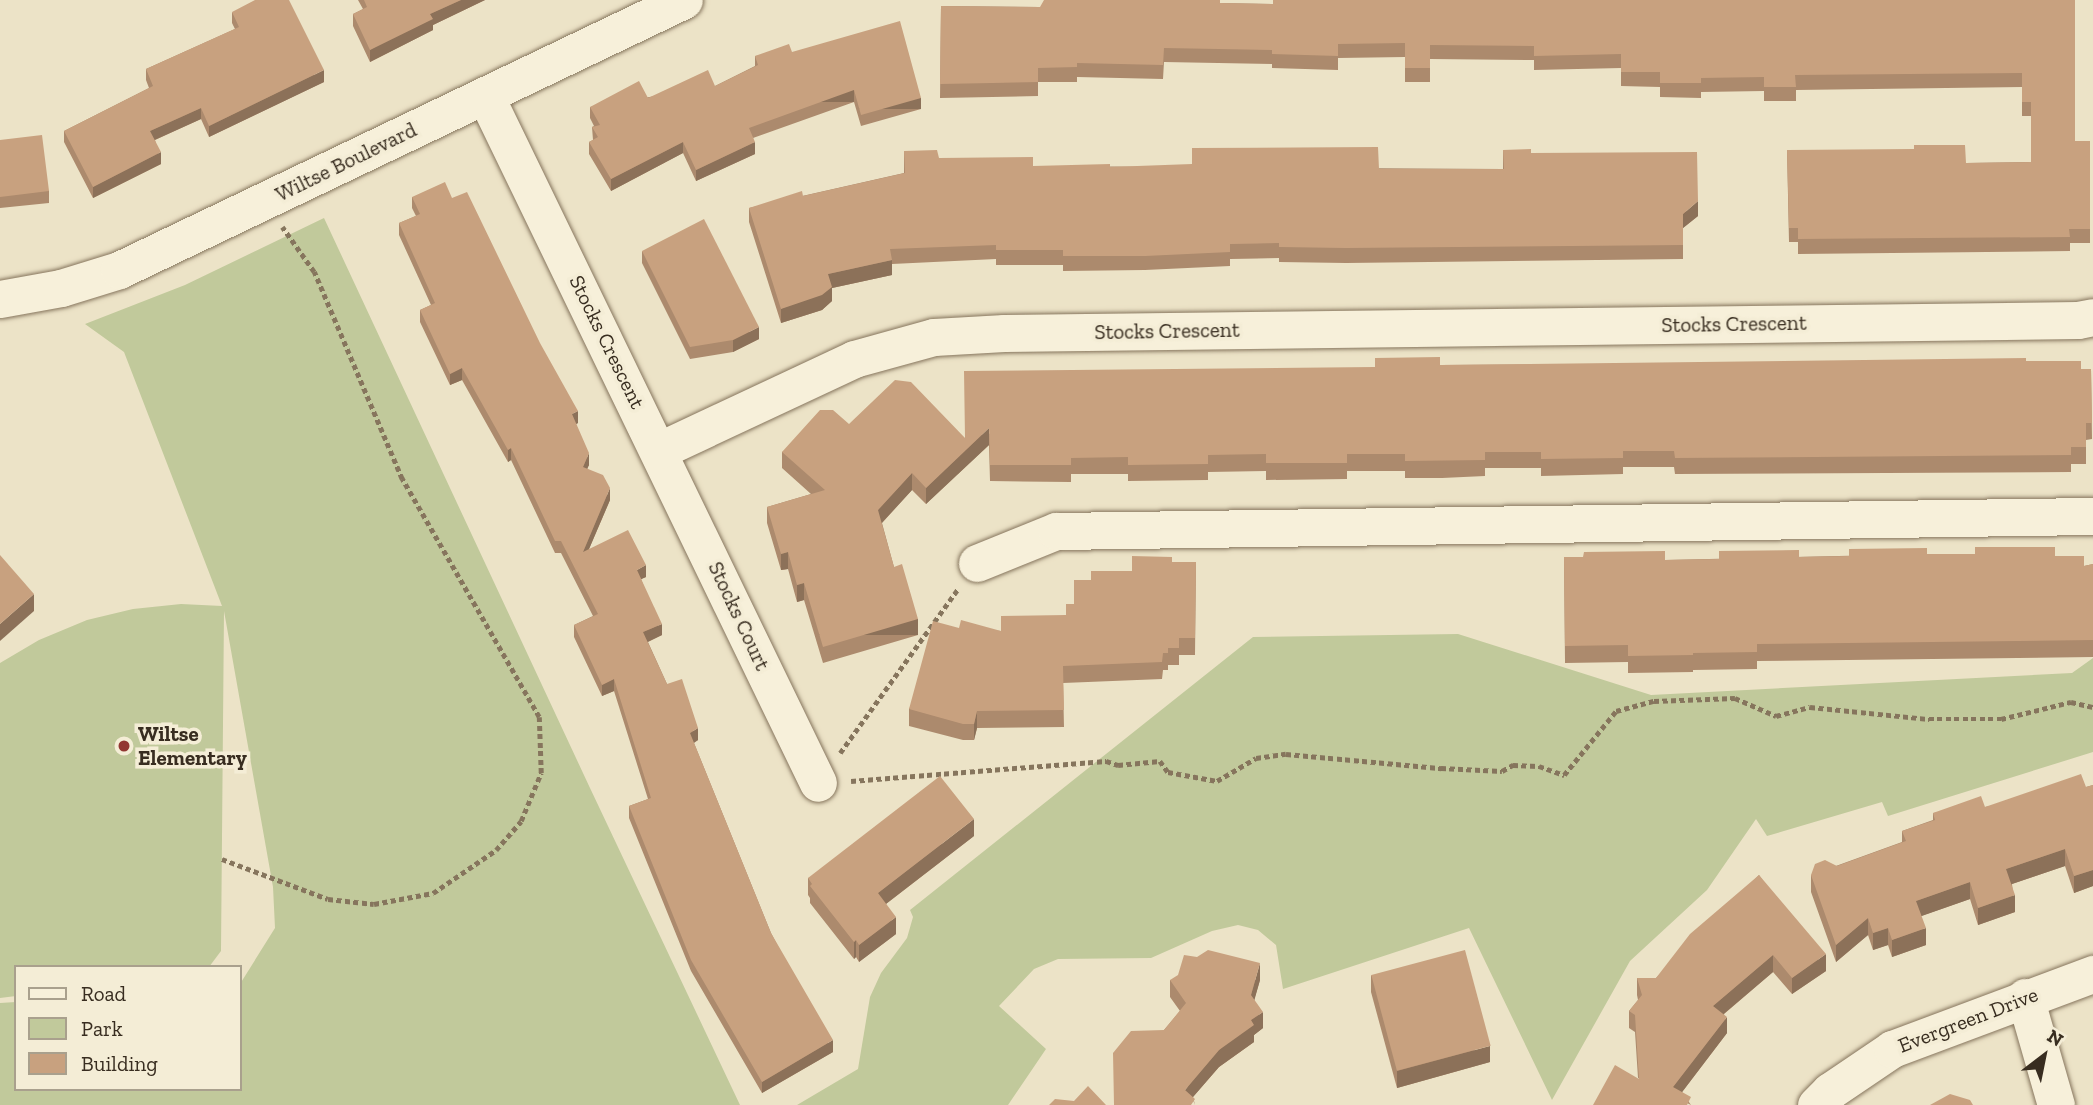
<!DOCTYPE html>
<html>
<head>
<meta charset="utf-8">
<style>
	body { margin:0 }
	#map { position:relative; width:2093px; height:1105px; overflow:hidden; background:#ece3c7; font-family:"Zilla Slab",serif }
	div>[style] { position:absolute }
	.green>* { inset:0; background:#c1c99b }
	.path>* { height:4.5px; margin-top:-2.25px; transform-origin:0; background:repeating-linear-gradient(90deg,#86755d 0 5px,transparent 0 8.5px) }
	.roads { filter:drop-shadow(0 0 2px #86755d) drop-shadow(0 0 2px #86755d) }
	.minor>* { height:37px; margin:-18.5px; padding:0 18.5px; transform-origin:18.5px; border-radius:18.5px; background:#f7f0da }
	.wall>* { inset:0; background:#ac8a6d }
	.shaded-wall>* { inset:0; background:#8c7159; transform-origin:0 0 }
	.building>* { inset:0; background:#c8a17f; transform-origin:0 0 }
	.dots>* { width:19px; height:19px; translate:-50% -50%; box-sizing:border-box; border:4px solid #f4edd6; border-radius:50% }
	span { translate:-50% -50%; white-space:nowrap; text-align:center; line-height:1.15; -webkit-text-stroke:7px #f4edd6; paint-order:stroke }
	.street-label { font-size:21px; color:#382d20 }
	.poi-label { font-size:21px; color:#382d20; font-weight:700 }
	.left { translate:0 -50%; text-align:left }
	.legend { position:absolute; left:14px; top:965px; width:228px; height:126px; box-sizing:border-box; background:#f4edd6; border:2px solid #a9a08d; margin:0; padding:9px 12px; list-style:none; font-size:21px; color:#382d20 }
	.legend li { display:flex; align-items:center; gap:14px; height:35px }
	.legend b { width:35px; border:2px solid #a9a08d }
	.north { position:absolute; left:2009px; top:1021px; width:70px; height:70px; -webkit-text-stroke:5px #f4edd6; paint-order:stroke; rotate:32deg; font-size:19px; font-weight:700; line-height:28px; text-align:center; color:#382d20 }
	.north::after { content:''; display:block; margin:auto; width:24px; height:32px; background:#382d20; clip-path:polygon(50% 0,100% 100%,50% 72%,0 100%) }
</style>
</head>
<body>
<div id="map">
	<div class="green">
		<i style="clip-path:polygon(324px 218px,590px 788px,740px 1105px,0 1105px,0 1003px,16px 1002px,16px 1089px,240px 1089px,240px 984px,275px 928px,273px 887px,224px 611px,221px 951px,209px 967px,16px 967px,16px 996px,0 998px,0 663px,39px 640px,87px 620px,133px 609px,181px 604px,222px 606px,124px 352px,85px 324px,185px 285px)"></i>
		<i style="clip-path:polygon(1458px 634px,1651px 695px,2072px 673px,2093px 658px,2093px 752px,1888px 816px,1882px 802px,1767px 836px,1756px 819px,1707px 890px,1630px 961px,1552px 1100px,1469px 928px,1283px 989px,1276px 945px,1258px 930px,1238px 925px,1212px 931px,1151px 958px,1058px 959px,1034px 969px,999px 1006px,1046px 1049px,1008px 1105px,797px 1105px,858px 1069px,870px 997px,881px 973px,907px 938px,913px 917px,910px 910px,1253px 637px)"></i>
	</div>
	<div class="path">
		<i style="left:840px;top:753px;width:202px;rotate:-54.3deg"></i>
		<i style="left:851px;top:781px;width:256px;rotate:-4.5deg"></i>
		<i style="left:1106px;top:761px;width:13px;rotate:18deg"></i>
		<i style="left:1118px;top:765px;width:42px;rotate:-5.4deg"></i>
		<i style="left:1160px;top:761px;width:14px;rotate:54deg"></i>
		<i style="left:1168px;top:772px;width:50px;rotate:10.4deg"></i>
		<i style="left:1217px;top:781px;width:45px;rotate:-30.5deg"></i>
		<i style="left:1256px;top:758px;width:30px;rotate:-8deg"></i>
		<i style="left:1286px;top:754px;width:156px;rotate:5.2deg"></i>
		<i style="left:1441px;top:768px;width:61px;rotate:2.8deg"></i>
		<i style="left:1502px;top:771px;width:13px;rotate:-29deg"></i>
		<i style="left:1513px;top:765px;width:26px;rotate:2deg"></i>
		<i style="left:1539px;top:766px;width:27px;rotate:20deg"></i>
		<i style="left:1564px;top:775px;width:82px;rotate:-50.9deg"></i>
		<i style="left:1616px;top:711px;width:39px;rotate:-15deg"></i>
		<i style="left:1654px;top:701px;width:81px;rotate:-2.1deg"></i>
		<i style="left:1735px;top:698px;width:45px;rotate:23.7deg"></i>
		<i style="left:1776px;top:716px;width:35px;rotate:-15deg"></i>
		<i style="left:1810px;top:707px;width:120px;rotate:5.8deg"></i>
		<i style="left:1929px;top:719px;width:72px"></i>
		<i style="left:2001px;top:719px;width:72px;rotate:-13.7deg"></i>
		<i style="left:2071px;top:702px;width:23px;rotate:13deg"></i>
		<i style="left:222px;top:859px;width:113px;rotate:20.7deg"></i>
		<i style="left:328px;top:899px;width:46px;rotate:6.2deg"></i>
		<i style="left:374px;top:904px;width:60px;rotate:-10.6deg"></i>
		<i style="left:433px;top:893px;width:76px;rotate:-34.3deg"></i>
		<i style="left:496px;top:850px;width:38px;rotate:-49deg"></i>
		<i style="left:521px;top:821px;width:52px;rotate:-67.4deg"></i>
		<i style="left:541px;top:773px;width:56px;rotate:-92deg"></i>
		<i style="left:539px;top:717px;width:275px;rotate:-119.9deg"></i>
		<i style="left:402px;top:479px;width:225px;rotate:-113deg"></i>
		<i style="left:314px;top:272px;width:55px;rotate:-125.4deg"></i>
	</div>
	<div class="roads">
		<div class="minor">
			<i style="left:485px;top:95px;width:764px;rotate:64.17deg"></i>
			<i style="left:0;top:299px;width:62px;rotate:-10.2deg"></i>
			<i style="left:61px;top:288px;width:61px;rotate:-17.2deg"></i>
			<i style="left:119px;top:270px;width:626px;rotate:-25.54deg"></i>
			<i style="left:660px;top:450px;width:214px;rotate:-25.1deg"></i>
			<i style="left:854px;top:359px;width:83px;rotate:-15.4deg"></i>
			<i style="left:934px;top:337px;width:70px;rotate:-3.3deg"></i>
			<i style="left:1004px;top:333px;width:1074px;rotate:-0.69deg"></i>
			<i style="left:2078px;top:320px;width:15px;rotate:-11deg"></i>
			<i style="left:977px;top:563px;width:85px;rotate:-22.1deg"></i>
			<i style="left:1056px;top:531px;width:1037px;rotate:-0.83deg"></i>
			<i style="left:2025px;top:997px;width:112px;rotate:74deg"></i>
			<i style="left:1816px;top:1105px;width:20px;rotate:-45deg"></i>
			<i style="left:1830px;top:1091px;width:75px;rotate:-34.1deg"></i>
			<i style="left:1892px;top:1049px;width:215px;rotate:-20.5deg"></i>
		</div>
	</div>
	<div class="wall">
		<i style="clip-path:polygon(358px 0,485px 0,433px 25px,433px 30px,370px 62px,353px 26px,353px 14px,363px 9px)"></i>
		<i style="clip-path:polygon(2075px 0,2075px 141px,2090px 141px,2090px 243px,2070px 243px,2070px 251px,1798px 254px,1798px 242px,1789px 242px,1787px 150px,1966px 163px,2031px 162px,2031px 116px,2022px 116px,2022px 87px,1796px 90px,1796px 101px,1764px 101px,1764px 91px,1701px 92px,1701px 98px,1660px 97px,1660px 87px,1621px 86px,1621px 68px,1534px 70px,1534px 60px,1430px 59px,1430px 82px,1405px 82px,1405px 57px,1338px 58px,1338px 70px,1272px 68px,1272px 64px,1164px 62px,1163px 79px,1077px 77px,1077px 82px,1038px 82px,1038px 96px,940px 98px,941px 6px,1040px 7px,1220px 3px,1273px 4px)"></i>
		<i style="clip-path:polygon(232px 12px,324px 82px,209px 137px,201px 119px,155px 140px,161px 164px,93px 198px,64px 142px,64px 131px,149px 88px,146px 80px,146px 69px,235px 29px,232px 23px)"></i>
		<i style="clip-path:polygon(792px 52px,921px 109px,861px 126px,854px 102px,753px 138px,755px 154px,696px 181px,683px 153px,611px 191px,589px 154px,589px 142px,593px 140px,592px 127px,594px 126px,590px 118px,590px 107px,715px 86px,755px 66px,755px 56px)"></i>
		<i style="clip-path:polygon(0 140px,49px 191px,49px 203px,0 208px)"></i>
		<i style="clip-path:polygon(1503px 150px,1531px 153px,1698px 216px,1683px 228px,1683px 259px,1346px 263px,1279px 262px,1279px 258px,1230px 259px,1230px 266px,1145px 270px,1063px 271px,1063px 265px,996px 265px,996px 259px,892px 264px,892px 275px,832px 288px,832px 301px,822px 310px,781px 323px,749px 222px,749px 208px,904px 173px,904px 151px,939px 158px,1033px 166px,1503px 169px)"></i>
		<i style="clip-path:polygon(412px 197px,452px 198px,578px 423px,576px 424px,589px 465px,587px 468px,610px 500px,589px 549px,646px 577px,641px 579px,662px 635px,648px 642px,667px 684px,698px 740px,694px 743px,771px 933px,833px 1052px,762px 1093px,691px 971px,629px 818px,629px 806px,648px 799px,614px 691px,602px 696px,574px 637px,574px 625px,593px 616px,561px 553px,555px 553px,511px 460px,508px 462px,462px 380px,450px 385px,420px 322px,420px 310px,431px 305px,399px 235px,399px 223px,416px 216px,412px 208px)"></i>
		<i style="clip-path:polygon(642px 251px,759px 339px,733px 352px,690px 359px,642px 263px)"></i>
		<i style="clip-path:polygon(2026px 361px,2081px 369px,2091px 369px,2092px 439px,2086px 440px,2086px 464px,2071px 464px,2071px 472px,1675px 474px,1674px 467px,1623px 467px,1623px 474px,1541px 476px,1541px 468px,1485px 468px,1485px 476px,1442px 478px,1405px 478px,1405px 471px,1347px 471px,1347px 479px,1266px 480px,1266px 471px,1208px 472px,1208px 480px,1128px 481px,1128px 474px,1071px 474px,1071px 482px,990px 481px,989px 445px,926px 504px,912px 490px,882px 523px,894px 567px,918px 635px,823px 663px,804px 600px,797px 602px,788px 569px,781px 570px,767px 523px,767px 507px,811px 494px,782px 468px,782px 452px,849px 424px,964px 438px,1375px 367px,1440px 365px)"></i>
		<i style="clip-path:polygon(1927px 554px,2055px 556px,2084px 566px,2093px 564px,2093px 657px,1757px 661px,1757px 669px,1693px 670px,1693px 672px,1628px 673px,1628px 662px,1565px 663px,1564px 557px,1665px 560px)"></i>
		<i style="clip-path:polygon(1172px 562px,1196px 562px,1195px 655px,1179px 655px,1179px 665px,1168px 665px,1168px 670px,1163px 670px,1162px 679px,1063px 683px,1064px 727px,977px 728px,974px 740px,963px 740px,909px 726px,909px 709px,959px 628px,1001px 631px,1066px 615px,1091px 580px)"></i>
		<i style="clip-path:polygon(2093px 785px,2093px 886px,2074px 893px,2065px 866px,2012px 884px,2015px 912px,1978px 925px,1970px 899px,1921px 916px,1926px 945px,1892px 957px,1888px 945px,1873px 950px,1868px 935px,1836px 962px,1811px 892px,1811px 875px,1902px 842px,1902px 831px,1933px 820px,1933px 813px,1985px 807px,2086px 787px)"></i>
		<i style="clip-path:polygon(974px 836px,886px 904px,896px 934px,859px 962px,856px 957px,854px 959px,810px 903px,810px 898px,808px 895px,808px 878px)"></i>
		<i style="clip-path:polygon(1759px 875px,1826px 971px,1792px 994px,1773px 972px,1724px 1014px,1727px 1033px,1682px 1092px,1691px 1105px,1638px 1078px,1635px 1032px,1629px 1028px,1629px 1011px,1638px 1000px,1637px 995px,1637px 978px,1656px 978px)"></i>
		<i style="clip-path:polygon(1371px 975px,1490px 1062px,1397px 1088px,1371px 992px)"></i>
		<i style="clip-path:polygon(1170px 980px,1260px 980px,1254px 1000px,1263px 1028px,1254px 1035px,1254px 1042px,1219px 1067px,1193px 1097px,1195px 1105px,1164px 1030px,1180px 1011px,1170px 997px)"></i>
	</div>
	<div class="shaded-wall">
		<i style="clip-path:polygon(461px 0,485px 0,433px 25px,433px 30px,370px 62px,370px 50px,430px 14px)"></i>
		<i style="clip-path:polygon(324px 70px,324px 82px,209px 137px,209px 126px)"></i>
		<i style="left:854px;top:90px;width:12px;height:112px;rotate:90deg"></i>
		<i style="left:921px;top:98px;width:11px;height:62px;rotate:90deg"></i>
		<i style="clip-path:polygon(201px 108px,201px 119px,150px 142px,150px 131px)"></i>
		<i style="clip-path:polygon(683px 142px,683px 153px,611px 191px,611px 179px)"></i>
		<i style="clip-path:polygon(755px 142px,755px 154px,696px 181px,696px 170px)"></i>
		<i style="clip-path:polygon(161px 152px,161px 164px,93px 198px,93px 187px)"></i>
		<i style="clip-path:polygon(1698px 201px,1698px 216px,1683px 228px,1683px 214px)"></i>
		<i style="clip-path:polygon(892px 260px,892px 275px,832px 288px,832px 301px,822px 310px,781px 323px,781px 309px,828px 274px)"></i>
		<i style="clip-path:polygon(759px 327px,759px 339px,733px 352px,733px 340px)"></i>
		<i style="clip-path:polygon(462px 368px,462px 380px,450px 385px,450px 374px)"></i>
		<i style="clip-path:polygon(578px 411px,578px 423px,572px 426px,572px 414px)"></i>
		<i style="clip-path:polygon(989px 428px,989px 445px,926px 504px,926px 488px)"></i>
		<i style="clip-path:polygon(511px 448px,511px 460px,508px 462px,508px 450px)"></i>
		<i style="clip-path:polygon(589px 453px,589px 465px,583px 478px,583px 467px)"></i>
		<i style="clip-path:polygon(912px 473px,912px 490px,878px 527px,878px 510px)"></i>
		<i style="clip-path:polygon(610px 488px,610px 500px,583px 563px,583px 552px)"></i>
		<i style="clip-path:polygon(788px 552px,788px 569px,781px 570px,781px 554px)"></i>
		<i style="clip-path:polygon(646px 565px,646px 577px,637px 581px,637px 570px)"></i>
		<i style="clip-path:polygon(804px 583px,804px 600px,797px 602px,797px 585px)"></i>
		<i style="clip-path:polygon(34px 594px,34px 611px,0 641px,0 624px)"></i>
		<i style="left:918px;top:619px;width:16px;height:99px;rotate:90deg"></i>
		<i style="clip-path:polygon(662px 624px,662px 635px,643px 644px,643px 632px)"></i>
		<i style="clip-path:polygon(614px 679px,614px 691px,602px 696px,602px 685px)"></i>
		<i style="clip-path:polygon(977px 711px,977px 728px,974px 740px,974px 724px)"></i>
		<i style="clip-path:polygon(698px 728px,698px 740px,690px 745px,690px 733px)"></i>
		<i style="clip-path:polygon(974px 819px,974px 836px,878px 910px,878px 893px)"></i>
		<i style="clip-path:polygon(2065px 849px,2065px 866px,2006px 886px,2006px 869px)"></i>
		<i style="clip-path:polygon(2093px 870px,2093px 886px,2074px 893px,2074px 876px)"></i>
		<i style="clip-path:polygon(1970px 882px,1970px 899px,1916px 918px,1916px 901px)"></i>
		<i style="clip-path:polygon(2015px 895px,2015px 912px,1978px 925px,1978px 908px)"></i>
		<i style="clip-path:polygon(896px 917px,896px 934px,859px 962px,859px 945px)"></i>
		<i style="clip-path:polygon(1868px 918px,1868px 935px,1836px 962px,1836px 945px)"></i>
		<i style="clip-path:polygon(1888px 928px,1888px 945px,1873px 950px,1873px 933px)"></i>
		<i style="clip-path:polygon(1926px 928px,1926px 945px,1892px 957px,1892px 940px)"></i>
		<i style="clip-path:polygon(856px 940px,856px 957px,854px 959px,854px 942px)"></i>
		<i style="clip-path:polygon(1826px 954px,1826px 971px,1792px 994px,1792px 978px)"></i>
		<i style="clip-path:polygon(1773px 955px,1773px 972px,1713px 1023px,1713px 1006px)"></i>
		<i style="clip-path:polygon(1260px 963px,1260px 980px,1251px 1012px,1251px 995px)"></i>
		<i style="clip-path:polygon(1263px 1012px,1263px 1028px,1254px 1035px,1254px 1042px,1219px 1067px,1186px 1105px,1185px 1090px,1219px 1050px,1251px 1020px)"></i>
		<i style="clip-path:polygon(1727px 1017px,1727px 1033px,1673px 1104px,1673px 1087px)"></i>
		<i style="clip-path:polygon(833px 1040px,833px 1052px,762px 1093px,762px 1082px)"></i>
		<i style="clip-path:polygon(1490px 1046px,1490px 1062px,1397px 1088px,1397px 1071px)"></i>
	</div>
	<div class="building">
		<i style="clip-path:polygon(255px 0,289px 0,324px 70px,209px 126px,201px 108px,150px 131px,161px 152px,93px 187px,64px 131px,153px 86px,146px 69px,239px 27px,232px 12px)"></i>
		<i style="clip-path:polygon(364px 0,461px 0,430px 14px,433px 19px,370px 50px,353px 14px,367px 7px)"></i>
		<i style="clip-path:polygon(1044px 0,1220px 0,1220px 3px,1273px 4px,1273px 0,2075px 0,2075px 141px,2090px 141px,2090px 229px,2069px 229px,2070px 237px,1798px 239px,1798px 228px,1789px 228px,1787px 150px,1914px 149px,1914px 145px,1965px 145px,1966px 163px,2031px 162px,2031px 102px,2022px 102px,2022px 73px,1795px 75px,1796px 87px,1764px 87px,1764px 77px,1701px 78px,1701px 83px,1660px 83px,1660px 72px,1621px 72px,1621px 54px,1534px 56px,1534px 46px,1430px 45px,1430px 68px,1405px 68px,1405px 43px,1338px 44px,1338px 56px,1272px 54px,1272px 50px,1164px 48px,1163px 65px,1077px 63px,1077px 67px,1038px 68px,1038px 82px,940px 84px,941px 6px,1040px 7px)"></i>
		<i style="clip-path:polygon(900px 21px,921px 98px,861px 115px,854px 90px,749px 128px,755px 142px,696px 170px,683px 142px,611px 179px,589px 142px,598px 137px,592px 127px,600px 125px,590px 107px,639px 81px,648px 98px,708px 70px,715px 86px,758px 65px,755px 56px,789px 44px,792px 52px)"></i>
		<i style="clip-path:polygon(42px 135px,49px 191px,0 197px,0 140px)"></i>
		<i style="clip-path:polygon(1378px 147px,1379px 169px,1504px 169px,1503px 150px,1531px 149px,1531px 153px,1697px 152px,1698px 201px,1683px 214px,1683px 245px,1346px 248px,1279px 247px,1279px 243px,1230px 244px,1230px 252px,1145px 256px,1063px 256px,1063px 250px,996px 250px,996px 245px,890px 249px,892px 260px,828px 274px,832px 287px,822px 295px,781px 309px,749px 208px,802px 191px,803px 196px,905px 173px,904px 151px,937px 150px,939px 158px,1033px 157px,1033px 166px,1110px 164px,1110px 167px,1192px 164px,1192px 148px)"></i>
		<i style="clip-path:polygon(445px 182px,452px 198px,467px 192px,540px 343px,578px 411px,572px 414px,589px 453px,583px 467px,603px 475px,610px 488px,583px 552px,628px 530px,646px 565px,637px 570px,662px 624px,643px 632px,667px 684px,682px 679px,698px 728px,690px 733px,771px 933px,833px 1040px,762px 1082px,691px 960px,629px 806px,651px 798px,614px 679px,602px 685px,574px 625px,598px 614px,561px 541px,555px 541px,511px 448px,508px 450px,462px 368px,450px 374px,420px 310px,435px 303px,399px 223px,420px 214px,412px 197px)"></i>
		<i style="clip-path:polygon(704px 219px,759px 327px,733px 340px,690px 347px,642px 251px)"></i>
		<i style="clip-path:polygon(1440px 357px,1440px 365px,2026px 358px,2026px 361px,2081px 361px,2081px 369px,2091px 369px,2092px 423px,2086px 423px,2086px 447px,2071px 447px,2071px 455px,1675px 458px,1674px 451px,1623px 451px,1623px 458px,1541px 459px,1541px 452px,1485px 452px,1485px 460px,1405px 461px,1405px 454px,1347px 454px,1347px 463px,1266px 463px,1266px 454px,1208px 455px,1208px 464px,1128px 465px,1128px 457px,1071px 458px,1071px 465px,990px 465px,989px 428px,926px 488px,912px 473px,878px 510px,894px 567px,902px 564px,918px 619px,823px 647px,804px 583px,797px 585px,788px 552px,781px 554px,767px 507px,825px 490px,782px 452px,820px 410px,833px 410px,849px 424px,895px 380px,911px 382px,965px 438px,964px 371px,1375px 367px,1375px 358px)"></i>
		<i style="clip-path:polygon(1975px 547px,2055px 547px,2055px 556px,2084px 556px,2084px 566px,2093px 564px,2093px 640px,1757px 644px,1757px 652px,1693px 653px,1693px 655px,1628px 656px,1628px 645px,1565px 646px,1564px 557px,1583px 557px,1584px 552px,1665px 551px,1665px 560px,1719px 559px,1719px 551px,1799px 550px,1799px 557px,1849px 556px,1849px 549px,1927px 548px,1927px 554px,1975px 554px)"></i>
		<i style="clip-path:polygon(0 555px,34px 594px,0 624px)"></i>
		<i style="clip-path:polygon(1132px 556px,1172px 557px,1172px 562px,1196px 562px,1195px 638px,1179px 638px,1179px 648px,1168px 648px,1168px 653px,1163px 653px,1162px 662px,1063px 666px,1064px 710px,977px 711px,974px 724px,963px 724px,909px 709px,933px 621px,959px 628px,961px 620px,1001px 631px,1001px 616px,1066px 615px,1066px 604px,1074px 604px,1074px 580px,1091px 580px,1091px 571px,1132px 571px)"></i>
		<i style="clip-path:polygon(2081px 774px,2086px 787px,2093px 785px,2093px 870px,2074px 876px,2065px 849px,2006px 869px,2015px 895px,1978px 908px,1970px 882px,1916px 901px,1926px 928px,1892px 940px,1888px 928px,1873px 933px,1868px 918px,1836px 945px,1811px 875px,1815px 864px,1825px 860px,1837px 866px,1906px 841px,1902px 831px,1935px 820px,1933px 813px,1981px 796px,1985px 807px)"></i>
		<i style="clip-path:polygon(940px 776px,974px 819px,878px 893px,896px 917px,859px 945px,856px 940px,854px 942px,810px 886px,812px 884px,808px 878px)"></i>
		<i style="clip-path:polygon(1759px 875px,1826px 954px,1792px 978px,1773px 955px,1713px 1006px,1727px 1017px,1673px 1087px,1691px 1097px,1687px 1105px,1593px 1105px,1615px 1065px,1639px 1079px,1635px 1015px,1629px 1011px,1642px 995px,1637px 978px,1656px 978px,1690px 934px)"></i>
		<i style="clip-path:polygon(1208px 950px,1260px 963px,1251px 995px,1263px 1012px,1251px 1020px,1254px 1025px,1219px 1050px,1185px 1090px,1195px 1099px,1191px 1105px,1114px 1105px,1113px 1053px,1131px 1031px,1164px 1030px,1186px 1003px,1170px 980px,1178px 975px,1184px 955px,1197px 957px)"></i>
		<i style="left:1465px;top:950px;width:99px;height:97px;rotate:75deg"></i>
		<i style="clip-path:polygon(1088px 1086px,1106px 1105px,1049px 1105px,1055px 1099px,1074px 1101px)"></i>
		<i style="clip-path:polygon(1950px 1094px,1970px 1100px,1973px 1105px,1930px 1105px)"></i>
	</div>
	<div class="dots">
		<i style="left:124px;top:746px;background:#923631"></i>
	</div>
	<div class="street-label">
		<span style="left:346px;top:162px;rotate:-26deg">Wiltse Boulevard</span>
		<span style="left:1734px;top:324px;rotate:-1deg">Stocks Crescent</span>
		<span style="left:1167px;top:331px;rotate:-1deg">Stocks Crescent</span>
		<span style="left:607px;top:342px;rotate:64deg">Stocks Crescent</span>
		<span style="left:739px;top:616px;rotate:65deg">Stocks Court</span>
		<span style="left:1968px;top:1020px;rotate:-21deg">Evergreen Drive</span>
	</div>
	<div class="poi-label">
		<span class="left" style="left:138px;top:746px">Wiltse<br>Elementary</span>
	</div>
	<ul class="legend">
	<li><b style="height:9px;background:#f7f0da"></b>Road</li>
	<li><b style="height:19px;background:#c1c99b"></b>Park</li>
	<li><b style="height:19px;background:#c8a17f"></b>Building</li>
	</ul>
	<div class="north">N</div>
</div>
</body>
</html>
